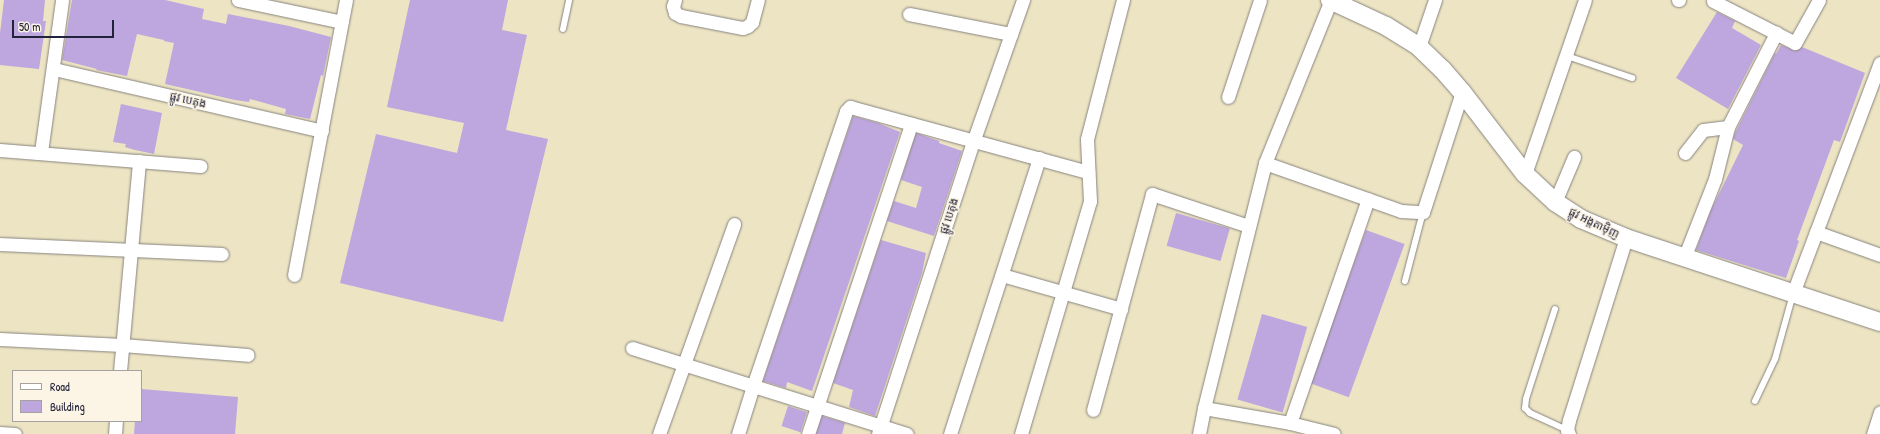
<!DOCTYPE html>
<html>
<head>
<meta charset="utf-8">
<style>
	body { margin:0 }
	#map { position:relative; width:1880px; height:434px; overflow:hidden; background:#ece4c3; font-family:"Patrick Hand","Noto Sans Khmer",sans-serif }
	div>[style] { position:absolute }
	.building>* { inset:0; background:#bea6df; transform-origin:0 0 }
	.roads { filter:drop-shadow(0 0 1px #87837f) drop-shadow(0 0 1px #87837f) }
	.lane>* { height:6px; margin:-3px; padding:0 3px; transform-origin:3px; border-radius:3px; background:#fff }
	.street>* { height:13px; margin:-6.5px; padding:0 6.5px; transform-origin:6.5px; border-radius:6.5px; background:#fff }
	.secondary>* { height:18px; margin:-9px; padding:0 9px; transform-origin:9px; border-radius:9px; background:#fff }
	span { translate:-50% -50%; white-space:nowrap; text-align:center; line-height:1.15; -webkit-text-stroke:3.5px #fcf5e5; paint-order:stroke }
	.street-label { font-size:11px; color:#22223b }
	.legend { position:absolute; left:12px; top:370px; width:130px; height:52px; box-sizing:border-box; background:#fcf5e5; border:1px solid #a5a1a1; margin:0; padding:5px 7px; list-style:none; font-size:12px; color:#22223b }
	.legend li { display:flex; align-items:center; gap:8px; height:20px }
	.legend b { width:20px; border:1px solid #a5a1a1 }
	.scale { position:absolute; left:12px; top:20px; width:102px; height:18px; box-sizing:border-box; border:2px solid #22223b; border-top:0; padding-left:5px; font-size:12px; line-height:14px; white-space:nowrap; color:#22223b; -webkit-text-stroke:3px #fcf5e5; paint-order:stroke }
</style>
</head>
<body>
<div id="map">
	<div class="building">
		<i style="clip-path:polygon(4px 0,45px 0,43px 21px,46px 21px,39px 69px,0 65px,0 33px)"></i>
		<i style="clip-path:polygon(72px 0,165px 0,204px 9px,202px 19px,226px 24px,228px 14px,289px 26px,331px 37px,323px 76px,321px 75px,310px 119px,285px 114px,286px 109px,250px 99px,249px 102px,235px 100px,165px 84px,174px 43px,164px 41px,164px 40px,137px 34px,127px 76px,96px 70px,97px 69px,62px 60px)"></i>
		<i style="clip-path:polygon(410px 0,508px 0,502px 30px,527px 35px,506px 130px,548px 139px,503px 322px,340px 283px,376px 134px,457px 153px,464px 123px,387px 107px)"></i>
		<i style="clip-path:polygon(1717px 12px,1735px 21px,1732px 28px,1761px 45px,1728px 109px,1676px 78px)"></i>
		<i style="clip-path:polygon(1781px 45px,1795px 51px,1802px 47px,1865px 73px,1840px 142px,1834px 140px,1797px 240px,1799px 241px,1786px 278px,1696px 250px,1711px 210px,1743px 145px,1733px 139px,1735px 133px,1775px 53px,1776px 54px)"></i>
		<i style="clip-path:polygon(121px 104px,162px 113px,154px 154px,135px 150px,125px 147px,126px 144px,113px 142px)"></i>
		<i style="clip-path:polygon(853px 116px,878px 123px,900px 132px,812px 391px,787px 382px,786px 388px,763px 381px)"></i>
		<i style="clip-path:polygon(916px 133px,939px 141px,939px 143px,962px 151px,934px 236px,887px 221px,894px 201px,916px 208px,922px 187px,901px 180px)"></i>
		<i style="left:1176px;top:213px;width:56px;height:34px;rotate:16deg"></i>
		<i style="left:1366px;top:230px;width:41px;height:163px;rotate:20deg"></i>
		<i style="clip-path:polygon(881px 240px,926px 253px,922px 273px,875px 416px,849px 407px,853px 390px,833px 383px)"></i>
		<i style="left:1262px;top:314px;width:47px;height:89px;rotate:16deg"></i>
		<i style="clip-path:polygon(141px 389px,238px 397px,235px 434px,134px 434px,135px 421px,141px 421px)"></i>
		<i style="left:788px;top:406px;width:20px;height:21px;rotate:18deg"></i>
		<i style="clip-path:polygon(822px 416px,845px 423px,842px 434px,816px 434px)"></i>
	</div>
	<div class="roads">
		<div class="lane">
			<i style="left:563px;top:29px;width:30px;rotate:-78deg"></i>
			<i style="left:1567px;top:56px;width:69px;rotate:18.7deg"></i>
			<i style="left:1405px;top:281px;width:71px;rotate:-75.4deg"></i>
			<i style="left:1555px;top:309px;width:95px;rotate:107.9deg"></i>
			<i style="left:1526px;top:399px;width:9px;rotate:96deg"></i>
			<i style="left:1525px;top:408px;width:7px;rotate:45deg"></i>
			<i style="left:1530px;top:413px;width:41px;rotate:24.7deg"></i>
			<i style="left:1755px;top:401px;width:47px;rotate:-64.5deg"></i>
			<i style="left:1775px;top:359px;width:67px;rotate:-74.5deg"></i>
		</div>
		<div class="street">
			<i style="left:238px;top:0;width:106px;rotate:11.9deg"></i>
			<i style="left:675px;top:0;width:6px;rotate:108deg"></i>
			<i style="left:673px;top:6px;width:7px;rotate:74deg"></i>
			<i style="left:675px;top:13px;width:7px;rotate:27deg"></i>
			<i style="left:681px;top:16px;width:63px;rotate:11deg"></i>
			<i style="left:743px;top:28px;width:5px;rotate:-22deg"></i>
			<i style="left:748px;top:26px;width:6px;rotate:-45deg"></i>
			<i style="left:752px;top:22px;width:23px;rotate:-75deg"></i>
			<i style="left:1678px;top:0;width:1px"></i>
			<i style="left:1713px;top:1px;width:92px;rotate:27.1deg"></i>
			<i style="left:1795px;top:43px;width:49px;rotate:-60.8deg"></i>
			<i style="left:909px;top:14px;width:104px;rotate:11.1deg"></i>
			<i style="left:1419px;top:47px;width:50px;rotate:-71.2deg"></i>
			<i style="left:54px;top:69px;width:275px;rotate:13deg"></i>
			<i style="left:1228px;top:97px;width:102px;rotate:-71.7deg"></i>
			<i style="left:0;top:150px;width:201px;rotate:4.6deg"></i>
			<i style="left:41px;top:152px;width:153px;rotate:-82.1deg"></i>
			<i style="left:1685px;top:153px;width:29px;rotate:-52deg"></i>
			<i style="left:1703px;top:130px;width:25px;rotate:-7deg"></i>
			<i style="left:1265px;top:163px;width:144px;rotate:19.4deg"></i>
			<i style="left:1401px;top:211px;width:22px;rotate:3deg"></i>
			<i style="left:1423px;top:212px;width:126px;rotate:-72deg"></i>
			<i style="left:1525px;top:174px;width:184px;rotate:-71deg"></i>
			<i style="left:1555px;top:202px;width:49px;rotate:-67.1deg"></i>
			<i style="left:1816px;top:232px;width:68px;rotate:19.8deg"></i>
			<i style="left:0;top:244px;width:222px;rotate:2.6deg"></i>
			<i style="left:1684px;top:258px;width:85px;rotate:-68.6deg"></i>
			<i style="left:1715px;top:179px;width:54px;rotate:-76deg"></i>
			<i style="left:1728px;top:127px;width:106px;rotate:-62.9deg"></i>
			<i style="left:294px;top:275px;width:280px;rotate:-79.3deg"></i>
			<i style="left:1002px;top:275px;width:124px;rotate:15.9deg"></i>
			<i style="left:1793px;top:293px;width:246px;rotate:-69.3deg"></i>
			<i style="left:0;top:339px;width:122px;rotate:2.8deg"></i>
			<i style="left:122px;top:345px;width:126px;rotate:4.5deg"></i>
			<i style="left:632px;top:348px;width:288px;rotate:17.4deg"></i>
			<i style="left:120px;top:371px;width:211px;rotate:-84.8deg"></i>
			<i style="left:1204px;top:408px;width:87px;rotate:9.9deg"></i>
			<i style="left:1290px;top:423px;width:45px;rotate:14deg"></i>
			<i style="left:1093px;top:410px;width:224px;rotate:-74.7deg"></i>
			<i style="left:1152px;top:194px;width:102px;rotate:18.3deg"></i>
			<i style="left:1290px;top:423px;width:237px;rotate:-70.8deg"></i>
			<i style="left:0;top:433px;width:15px;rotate:4deg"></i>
			<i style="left:115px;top:434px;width:13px;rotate:-86deg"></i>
			<i style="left:659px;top:434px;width:223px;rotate:-70.3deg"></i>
			<i style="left:738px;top:434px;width:50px;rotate:-72.6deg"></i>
			<i style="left:753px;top:386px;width:290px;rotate:-71.3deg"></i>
			<i style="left:846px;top:111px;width:6px;rotate:-45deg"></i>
			<i style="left:850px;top:107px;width:247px;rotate:15.3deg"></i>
			<i style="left:808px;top:434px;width:327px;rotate:-71.6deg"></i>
			<i style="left:878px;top:434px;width:307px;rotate:-72deg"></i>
			<i style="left:973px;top:142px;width:151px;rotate:-70.6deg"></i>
			<i style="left:950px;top:434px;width:290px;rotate:-72.1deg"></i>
			<i style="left:1021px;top:434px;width:243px;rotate:-73.5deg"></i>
			<i style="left:1090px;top:201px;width:62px;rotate:-92.8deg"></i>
			<i style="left:1087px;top:139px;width:144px;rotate:-75.5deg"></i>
			<i style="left:1199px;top:434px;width:26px;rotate:-79deg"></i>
			<i style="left:1204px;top:408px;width:252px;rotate:-76deg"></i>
			<i style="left:1265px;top:163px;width:176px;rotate:-68deg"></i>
			<i style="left:1569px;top:434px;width:4px;rotate:-117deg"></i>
			<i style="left:1567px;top:430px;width:10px;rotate:-79deg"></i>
			<i style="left:1569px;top:420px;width:191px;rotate:-72.6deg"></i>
			<i style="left:1873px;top:434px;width:23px;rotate:-72deg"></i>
		</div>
		<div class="secondary">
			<i style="left:1330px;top:0;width:62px;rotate:24.9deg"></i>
			<i style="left:1386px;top:26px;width:39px;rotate:32deg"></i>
			<i style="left:1419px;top:47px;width:32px;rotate:44deg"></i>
			<i style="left:1442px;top:69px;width:30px;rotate:49deg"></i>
			<i style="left:1462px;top:92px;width:103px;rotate:52.5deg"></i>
			<i style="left:1525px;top:174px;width:41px;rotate:43deg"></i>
			<i style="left:1555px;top:202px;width:31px;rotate:33deg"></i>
			<i style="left:1581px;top:219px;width:49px;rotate:22.9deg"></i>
			<i style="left:1626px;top:238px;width:268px;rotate:18.3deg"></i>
		</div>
	</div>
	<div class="street-label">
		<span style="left:188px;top:100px;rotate:13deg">ផ្លូវ បេតុង</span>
		<span style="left:949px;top:216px;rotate:-72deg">ផ្លូវ បេតុង</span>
		<span style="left:1594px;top:223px;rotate:26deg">ផ្លូវ អង្តតាម៉ិញ</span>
	</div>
	<ul class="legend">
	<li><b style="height:5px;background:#fff"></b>Road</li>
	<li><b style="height:11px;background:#bea6df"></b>Building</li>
	</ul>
	<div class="scale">50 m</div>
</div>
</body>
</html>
